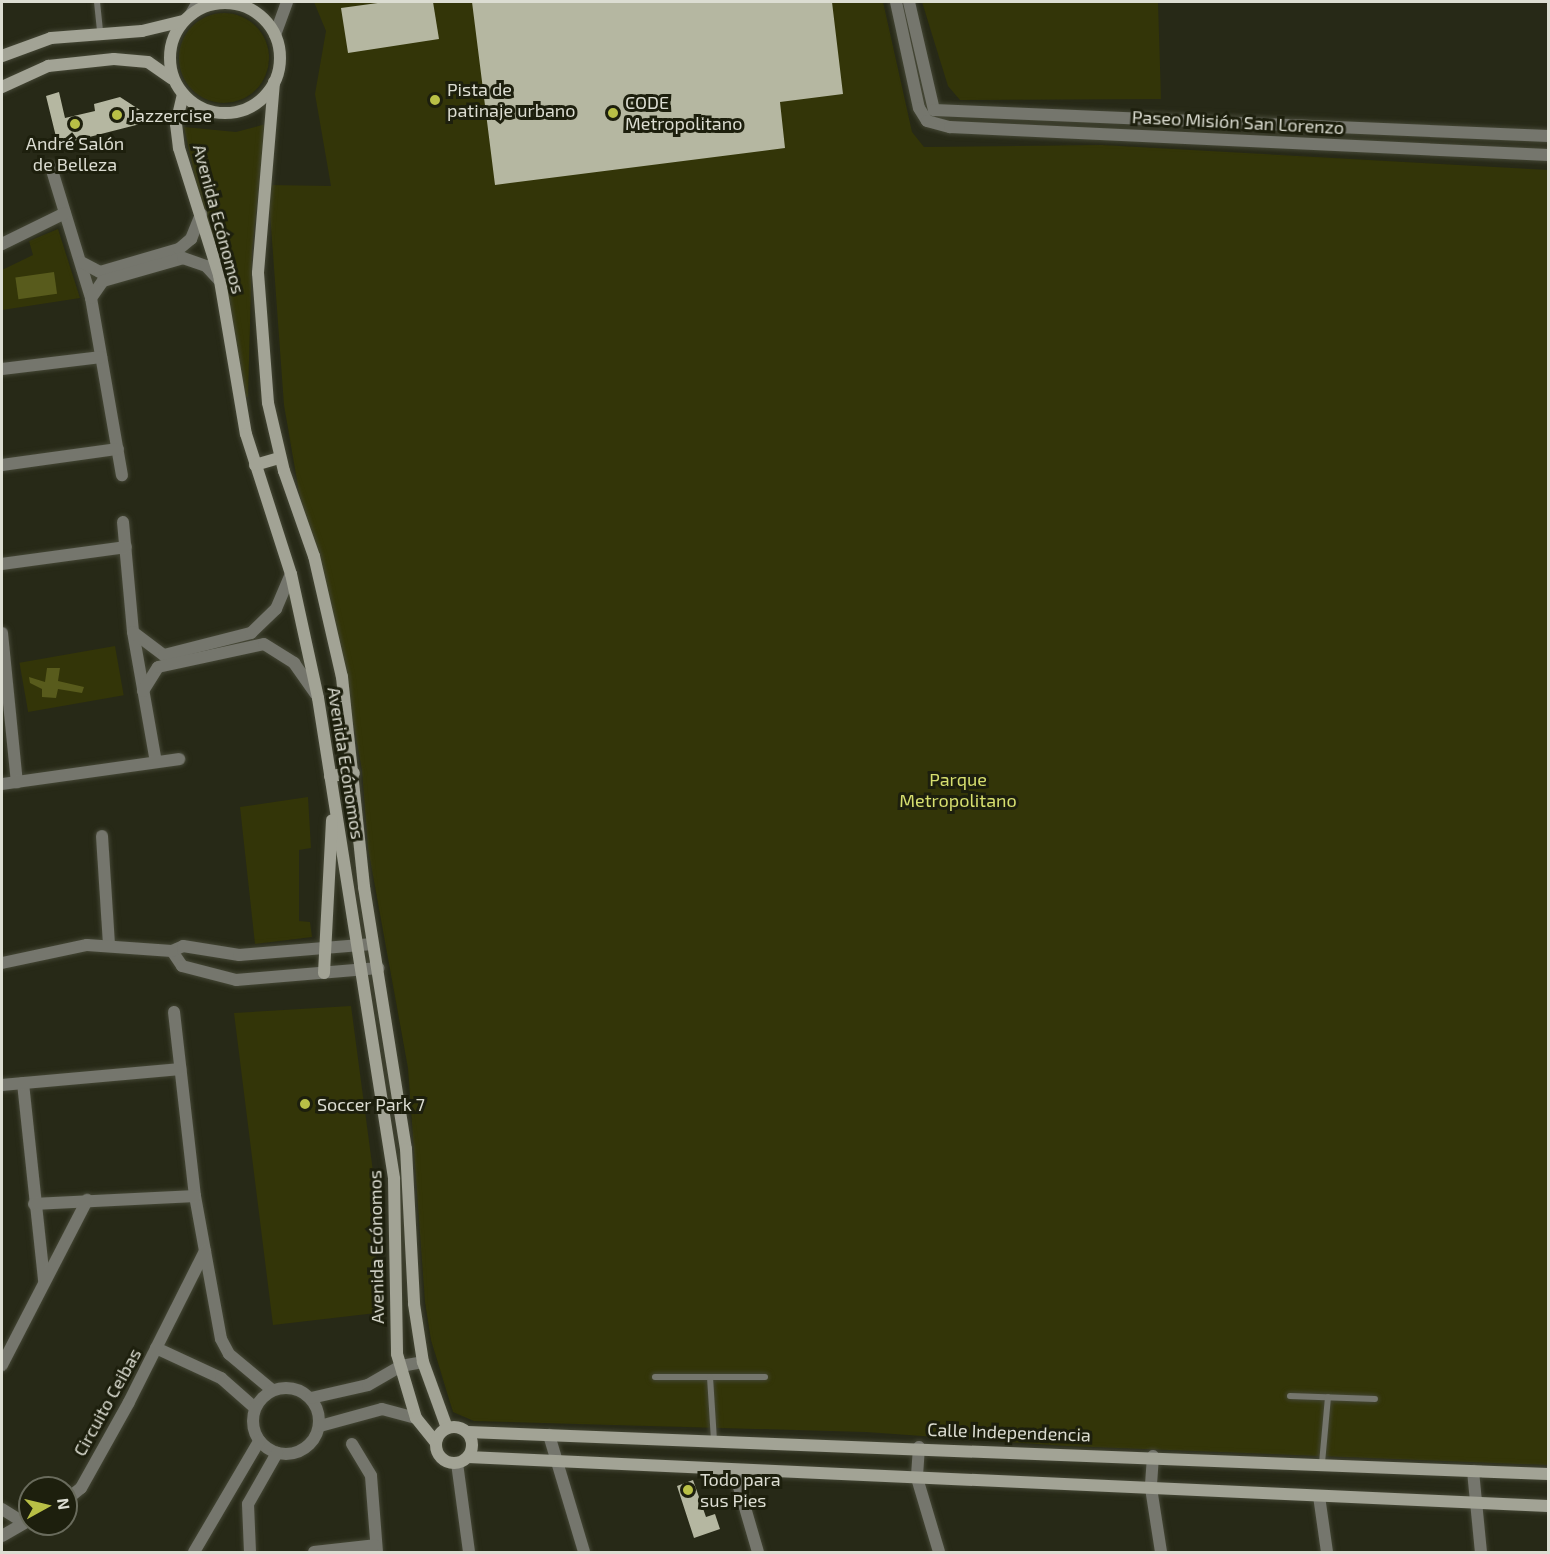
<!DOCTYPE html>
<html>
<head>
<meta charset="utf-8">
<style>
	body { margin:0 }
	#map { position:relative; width:1550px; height:1554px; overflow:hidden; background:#272917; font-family:"Exo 2",sans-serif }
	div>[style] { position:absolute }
	.green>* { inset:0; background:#333508; transform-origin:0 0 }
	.round { border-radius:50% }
	.water>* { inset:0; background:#585b1c; transform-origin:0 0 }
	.building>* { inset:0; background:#b5b7a1 }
	.roads { filter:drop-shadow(0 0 2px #444635) drop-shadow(0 0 2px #444635) }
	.lane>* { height:6px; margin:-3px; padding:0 3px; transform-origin:3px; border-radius:3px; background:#75766d }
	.street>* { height:12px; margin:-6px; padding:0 6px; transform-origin:6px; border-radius:6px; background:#75766d }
	.street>.ring { margin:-6px; padding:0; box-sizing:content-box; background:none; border:12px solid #75766d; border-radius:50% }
	.secondary>* { height:12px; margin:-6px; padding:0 6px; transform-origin:6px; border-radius:6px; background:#a2a395 }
	.secondary>.ring { margin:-6px; padding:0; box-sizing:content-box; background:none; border:12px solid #a2a395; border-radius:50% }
	.dots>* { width:16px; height:16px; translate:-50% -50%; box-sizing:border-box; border:3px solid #1d1f0d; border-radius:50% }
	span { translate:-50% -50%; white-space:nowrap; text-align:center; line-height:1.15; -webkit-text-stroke:6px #1d1f0d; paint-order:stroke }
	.poi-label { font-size:18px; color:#dcddd2 }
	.left { translate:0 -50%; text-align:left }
	.street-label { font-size:18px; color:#dcddd2 }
	.park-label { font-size:18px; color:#d7df6f }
	.frame { position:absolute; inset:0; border:3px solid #dcddd2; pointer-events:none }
	.north { position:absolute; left:18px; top:1476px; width:60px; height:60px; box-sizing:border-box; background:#1d1f0d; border:2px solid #696b5c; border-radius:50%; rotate:82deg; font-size:16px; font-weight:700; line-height:24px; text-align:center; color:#dcddd2 }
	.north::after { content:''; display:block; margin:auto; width:21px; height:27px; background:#b9c046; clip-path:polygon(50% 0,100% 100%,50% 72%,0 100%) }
</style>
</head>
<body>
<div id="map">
	<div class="green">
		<i style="clip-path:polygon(314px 2px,883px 2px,912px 132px,924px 147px,1102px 145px,1548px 170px,1548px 1465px,1066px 1446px,866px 1432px,474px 1421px,453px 1412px,431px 1340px,425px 1302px,408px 1068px,368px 848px,362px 770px,331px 602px,299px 492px,284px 405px,268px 185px,331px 186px,315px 94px,326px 31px)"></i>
		<i style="clip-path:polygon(922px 2px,1158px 2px,1161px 99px,960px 100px,948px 86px)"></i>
		<i class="round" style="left:179px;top:13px;width:90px;height:90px"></i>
		<i style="clip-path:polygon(266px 124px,252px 250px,248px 397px,243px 396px,184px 127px,236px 132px)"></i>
		<i style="clip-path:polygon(58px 229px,80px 298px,2px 310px,2px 270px,33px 255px,29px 241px)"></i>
		<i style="left:115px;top:646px;width:50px;height:97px;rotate:80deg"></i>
		<i style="clip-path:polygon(308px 797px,311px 848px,299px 850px,299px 921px,310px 922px,312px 937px,255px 944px,240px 807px)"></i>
		<i style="clip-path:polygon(351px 1006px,376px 1194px,376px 1313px,273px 1325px,234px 1013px)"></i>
	</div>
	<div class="water">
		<i style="left:54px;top:272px;width:22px;height:39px;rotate:82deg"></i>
		<i style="clip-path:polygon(47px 668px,60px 668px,58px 681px,84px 687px,82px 693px,58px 689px,56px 698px,42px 697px,42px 689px,30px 683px,29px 677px,45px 682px)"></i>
	</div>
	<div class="building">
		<i style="clip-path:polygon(385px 2px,433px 2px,439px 39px,348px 53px,341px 8px)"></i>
		<i style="clip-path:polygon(472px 2px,832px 2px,843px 94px,780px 102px,785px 148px,495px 185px)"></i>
		<i style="clip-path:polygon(59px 92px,65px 118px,95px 111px,94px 104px,120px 97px,140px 110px,144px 123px,58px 145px,46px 96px)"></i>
		<i style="clip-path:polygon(693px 1480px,706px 1517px,715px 1514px,720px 1529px,694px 1538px,677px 1486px)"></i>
	</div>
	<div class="roads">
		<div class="lane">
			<i style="left:97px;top:2px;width:31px;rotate:84deg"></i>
			<i style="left:655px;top:1377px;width:110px"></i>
			<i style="left:710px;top:1377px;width:63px;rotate:86.4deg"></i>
			<i style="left:1290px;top:1396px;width:85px;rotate:2deg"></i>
			<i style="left:1322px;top:1463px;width:66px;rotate:-84.8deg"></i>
		</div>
		<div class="street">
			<i style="left:896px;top:2px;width:108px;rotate:77.8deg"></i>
			<i style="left:919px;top:108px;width:15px;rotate:58deg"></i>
			<i style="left:909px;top:2px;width:111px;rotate:77deg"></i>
			<i style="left:191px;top:14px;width:14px;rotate:-60deg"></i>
			<i style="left:275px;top:35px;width:35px;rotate:-70deg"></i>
			<i style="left:934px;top:110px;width:615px;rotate:2.42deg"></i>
			<i style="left:927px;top:121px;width:24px;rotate:15deg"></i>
			<i style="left:950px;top:127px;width:599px;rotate:2.68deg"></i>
			<i style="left:51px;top:167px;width:137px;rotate:73deg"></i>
			<i style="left:91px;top:298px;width:180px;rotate:80.1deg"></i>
			<i style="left:2px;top:244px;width:70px;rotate:-26.2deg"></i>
			<i style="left:81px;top:262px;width:21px;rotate:28deg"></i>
			<i style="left:100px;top:272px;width:82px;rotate:-16.2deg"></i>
			<i style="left:179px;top:249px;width:16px;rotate:-40deg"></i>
			<i style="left:191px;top:239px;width:27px;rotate:-68deg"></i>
			<i style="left:91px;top:298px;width:21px;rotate:-55deg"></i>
			<i style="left:103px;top:281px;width:83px;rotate:-16deg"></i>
			<i style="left:183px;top:258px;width:24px;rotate:19deg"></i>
			<i style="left:206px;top:266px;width:21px;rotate:47deg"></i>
			<i style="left:2px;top:369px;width:100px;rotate:-6.9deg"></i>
			<i style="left:2px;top:465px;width:117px;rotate:-7.9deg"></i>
			<i style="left:123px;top:522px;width:110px;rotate:84.8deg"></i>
			<i style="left:133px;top:632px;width:132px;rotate:80deg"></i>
			<i style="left:2px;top:564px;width:125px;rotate:-7.8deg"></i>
			<i style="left:133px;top:632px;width:39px;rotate:37deg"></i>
			<i style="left:164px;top:655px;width:90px;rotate:-14.2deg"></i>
			<i style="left:251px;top:633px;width:35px;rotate:-44deg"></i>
			<i style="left:276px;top:609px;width:38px;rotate:-67deg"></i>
			<i style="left:2px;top:633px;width:150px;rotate:84.3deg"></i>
			<i style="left:143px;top:691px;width:28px;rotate:-58deg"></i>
			<i style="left:158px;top:667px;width:108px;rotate:-12.2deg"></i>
			<i style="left:264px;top:644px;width:36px;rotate:32deg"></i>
			<i style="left:294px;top:663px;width:38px;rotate:55deg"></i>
			<i style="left:2px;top:784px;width:179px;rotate:-8deg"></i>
			<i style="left:102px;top:836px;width:108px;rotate:86.3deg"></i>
			<i style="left:172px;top:951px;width:18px;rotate:56deg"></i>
			<i style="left:182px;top:966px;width:56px;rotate:14.5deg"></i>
			<i style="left:236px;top:980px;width:143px;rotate:-4.8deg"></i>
			<i style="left:172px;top:951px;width:12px;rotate:-24deg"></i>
			<i style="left:183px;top:946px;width:57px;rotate:9.1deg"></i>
			<i style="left:239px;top:955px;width:134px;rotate:-4.7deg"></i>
			<i style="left:2px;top:963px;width:87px;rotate:-12deg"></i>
			<i style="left:87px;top:945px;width:85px;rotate:4deg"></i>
			<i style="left:174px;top:1012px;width:185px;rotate:83.5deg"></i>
			<i style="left:195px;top:1196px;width:145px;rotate:79.7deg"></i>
			<i style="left:221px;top:1339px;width:17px;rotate:62deg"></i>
			<i style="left:229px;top:1354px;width:56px;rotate:39.9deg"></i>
			<i style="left:23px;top:1083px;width:199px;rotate:83.9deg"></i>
			<i style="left:2px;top:1085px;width:179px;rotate:-5.1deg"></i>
			<i style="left:34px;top:1204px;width:161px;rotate:-2.8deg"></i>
			<i style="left:156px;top:1348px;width:72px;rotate:24.8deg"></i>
			<i style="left:221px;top:1378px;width:45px;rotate:41.4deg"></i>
			<i style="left:2px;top:1365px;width:186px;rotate:-62.7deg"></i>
			<i class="ring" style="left:253px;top:1388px;width:54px;height:54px"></i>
			<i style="left:311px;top:1398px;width:58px;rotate:-12.8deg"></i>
			<i style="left:368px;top:1385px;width:38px;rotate:-30deg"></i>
			<i style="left:401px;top:1366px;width:22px;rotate:-10deg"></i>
			<i style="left:320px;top:1426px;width:64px;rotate:-15.3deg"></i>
			<i style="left:382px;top:1409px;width:35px;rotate:15deg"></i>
			<i style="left:549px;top:1435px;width:122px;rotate:73.3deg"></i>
			<i style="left:352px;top:1444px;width:37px;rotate:59deg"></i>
			<i style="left:371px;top:1476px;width:76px;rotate:85.5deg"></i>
			<i style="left:919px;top:1447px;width:31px;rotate:94deg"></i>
			<i style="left:917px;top:1478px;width:77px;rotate:73.4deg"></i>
			<i style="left:1153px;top:1456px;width:32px;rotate:94deg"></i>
			<i style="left:1151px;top:1488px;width:65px;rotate:81.1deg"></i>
			<i style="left:457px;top:1463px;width:90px;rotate:82.3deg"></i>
			<i style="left:734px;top:1470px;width:85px;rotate:73.7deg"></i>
			<i style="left:1473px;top:1471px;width:81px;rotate:84.4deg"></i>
			<i style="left:1319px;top:1496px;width:57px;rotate:81.9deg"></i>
			<i style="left:66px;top:1500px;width:19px;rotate:-39deg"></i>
			<i style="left:81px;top:1488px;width:98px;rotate:-60.8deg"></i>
			<i style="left:129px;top:1402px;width:169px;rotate:-63.3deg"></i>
			<i style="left:2px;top:1509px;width:26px;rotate:32deg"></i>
			<i style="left:2px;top:1536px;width:32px;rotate:-30deg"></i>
			<i style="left:194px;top:1552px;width:129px;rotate:-59.6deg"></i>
			<i style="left:250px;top:1552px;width:48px;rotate:-92.4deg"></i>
			<i style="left:248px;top:1504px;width:59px;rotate:-60.4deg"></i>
			<i style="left:314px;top:1552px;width:61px;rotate:-6.5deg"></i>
		</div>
		<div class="secondary">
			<i class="ring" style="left:170px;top:3px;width:98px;height:98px"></i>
			<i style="left:2px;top:56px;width:52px;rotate:-20.2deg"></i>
			<i style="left:51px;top:38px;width:91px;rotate:-4.4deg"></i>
			<i style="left:142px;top:31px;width:42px;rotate:-13.7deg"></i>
			<i style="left:274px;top:82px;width:192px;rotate:94.8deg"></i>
			<i style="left:258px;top:273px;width:130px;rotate:85.6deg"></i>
			<i style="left:268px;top:403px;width:70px;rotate:76.8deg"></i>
			<i style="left:284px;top:471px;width:90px;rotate:70.6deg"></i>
			<i style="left:314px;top:556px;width:124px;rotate:77deg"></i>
			<i style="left:342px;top:677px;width:211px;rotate:84deg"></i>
			<i style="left:364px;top:887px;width:265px;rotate:80.9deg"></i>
			<i style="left:406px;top:1149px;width:155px;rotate:87deg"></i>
			<i style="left:414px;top:1304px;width:59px;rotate:81.2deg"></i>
			<i style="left:423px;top:1362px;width:70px;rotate:70deg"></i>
			<i style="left:2px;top:87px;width:51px;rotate:-24.5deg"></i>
			<i style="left:48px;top:66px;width:66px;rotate:-6.1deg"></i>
			<i style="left:114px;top:59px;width:34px;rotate:5deg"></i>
			<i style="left:148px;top:62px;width:29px;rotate:35deg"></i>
			<i style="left:183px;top:94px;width:31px;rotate:103deg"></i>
			<i style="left:176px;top:124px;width:24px;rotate:83deg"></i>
			<i style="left:179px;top:148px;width:133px;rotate:72.5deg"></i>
			<i style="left:219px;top:275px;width:161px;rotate:80.4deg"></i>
			<i style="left:246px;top:434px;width:147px;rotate:72.2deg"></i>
			<i style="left:291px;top:574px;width:127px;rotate:77.7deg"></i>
			<i style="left:318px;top:698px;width:487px;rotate:81deg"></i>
			<i style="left:394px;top:1179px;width:175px;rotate:89deg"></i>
			<i style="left:397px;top:1354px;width:67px;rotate:73.5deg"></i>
			<i style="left:416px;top:1418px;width:32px;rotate:51deg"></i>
			<i style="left:255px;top:465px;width:26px;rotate:-16deg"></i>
			<i style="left:330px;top:776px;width:24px;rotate:-7deg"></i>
			<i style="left:324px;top:973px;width:153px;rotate:-87deg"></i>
			<i class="ring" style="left:436px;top:1427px;width:24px;height:24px"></i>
			<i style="left:468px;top:1432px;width:1081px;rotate:2.23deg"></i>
			<i style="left:468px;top:1457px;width:1081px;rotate:2.6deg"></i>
		</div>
	</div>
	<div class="dots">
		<i style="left:435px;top:100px;background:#b9c046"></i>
		<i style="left:613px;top:113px;background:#b9c046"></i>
		<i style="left:117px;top:115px;background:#b9c046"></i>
		<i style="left:75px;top:124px;background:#b9c046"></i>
		<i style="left:305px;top:1104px;background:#b9c046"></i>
		<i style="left:688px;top:1490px;background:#b9c046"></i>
	</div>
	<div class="poi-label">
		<span class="left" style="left:447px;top:100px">Pista de<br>patinaje urbano</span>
		<span class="left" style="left:625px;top:113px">CODE<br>Metropolitano</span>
		<span class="left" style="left:129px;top:115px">Jazzercise</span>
		<span style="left:75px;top:154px">André Salón<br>de Belleza</span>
		<span class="left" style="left:317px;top:1104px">Soccer Park 7</span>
		<span class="left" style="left:700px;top:1490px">Todo para<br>sus Pies</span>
	</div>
	<div class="street-label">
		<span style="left:1238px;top:122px;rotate:3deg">Paseo Misión San Lorenzo</span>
		<span style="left:219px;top:219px;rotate:75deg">Avenida Ecónomos</span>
		<span style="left:346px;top:763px;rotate:81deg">Avenida Ecónomos</span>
		<span style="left:376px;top:1247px;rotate:-91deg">Avenida Ecónomos</span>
		<span style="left:107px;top:1402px;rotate:-61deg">Circuito Ceibas</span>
		<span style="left:1009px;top:1432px;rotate:2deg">Calle Independencia</span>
	</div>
	<div class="park-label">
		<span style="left:958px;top:790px">Parque<br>Metropolitano</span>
	</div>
	<div class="frame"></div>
	<div class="north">N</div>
</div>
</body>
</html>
